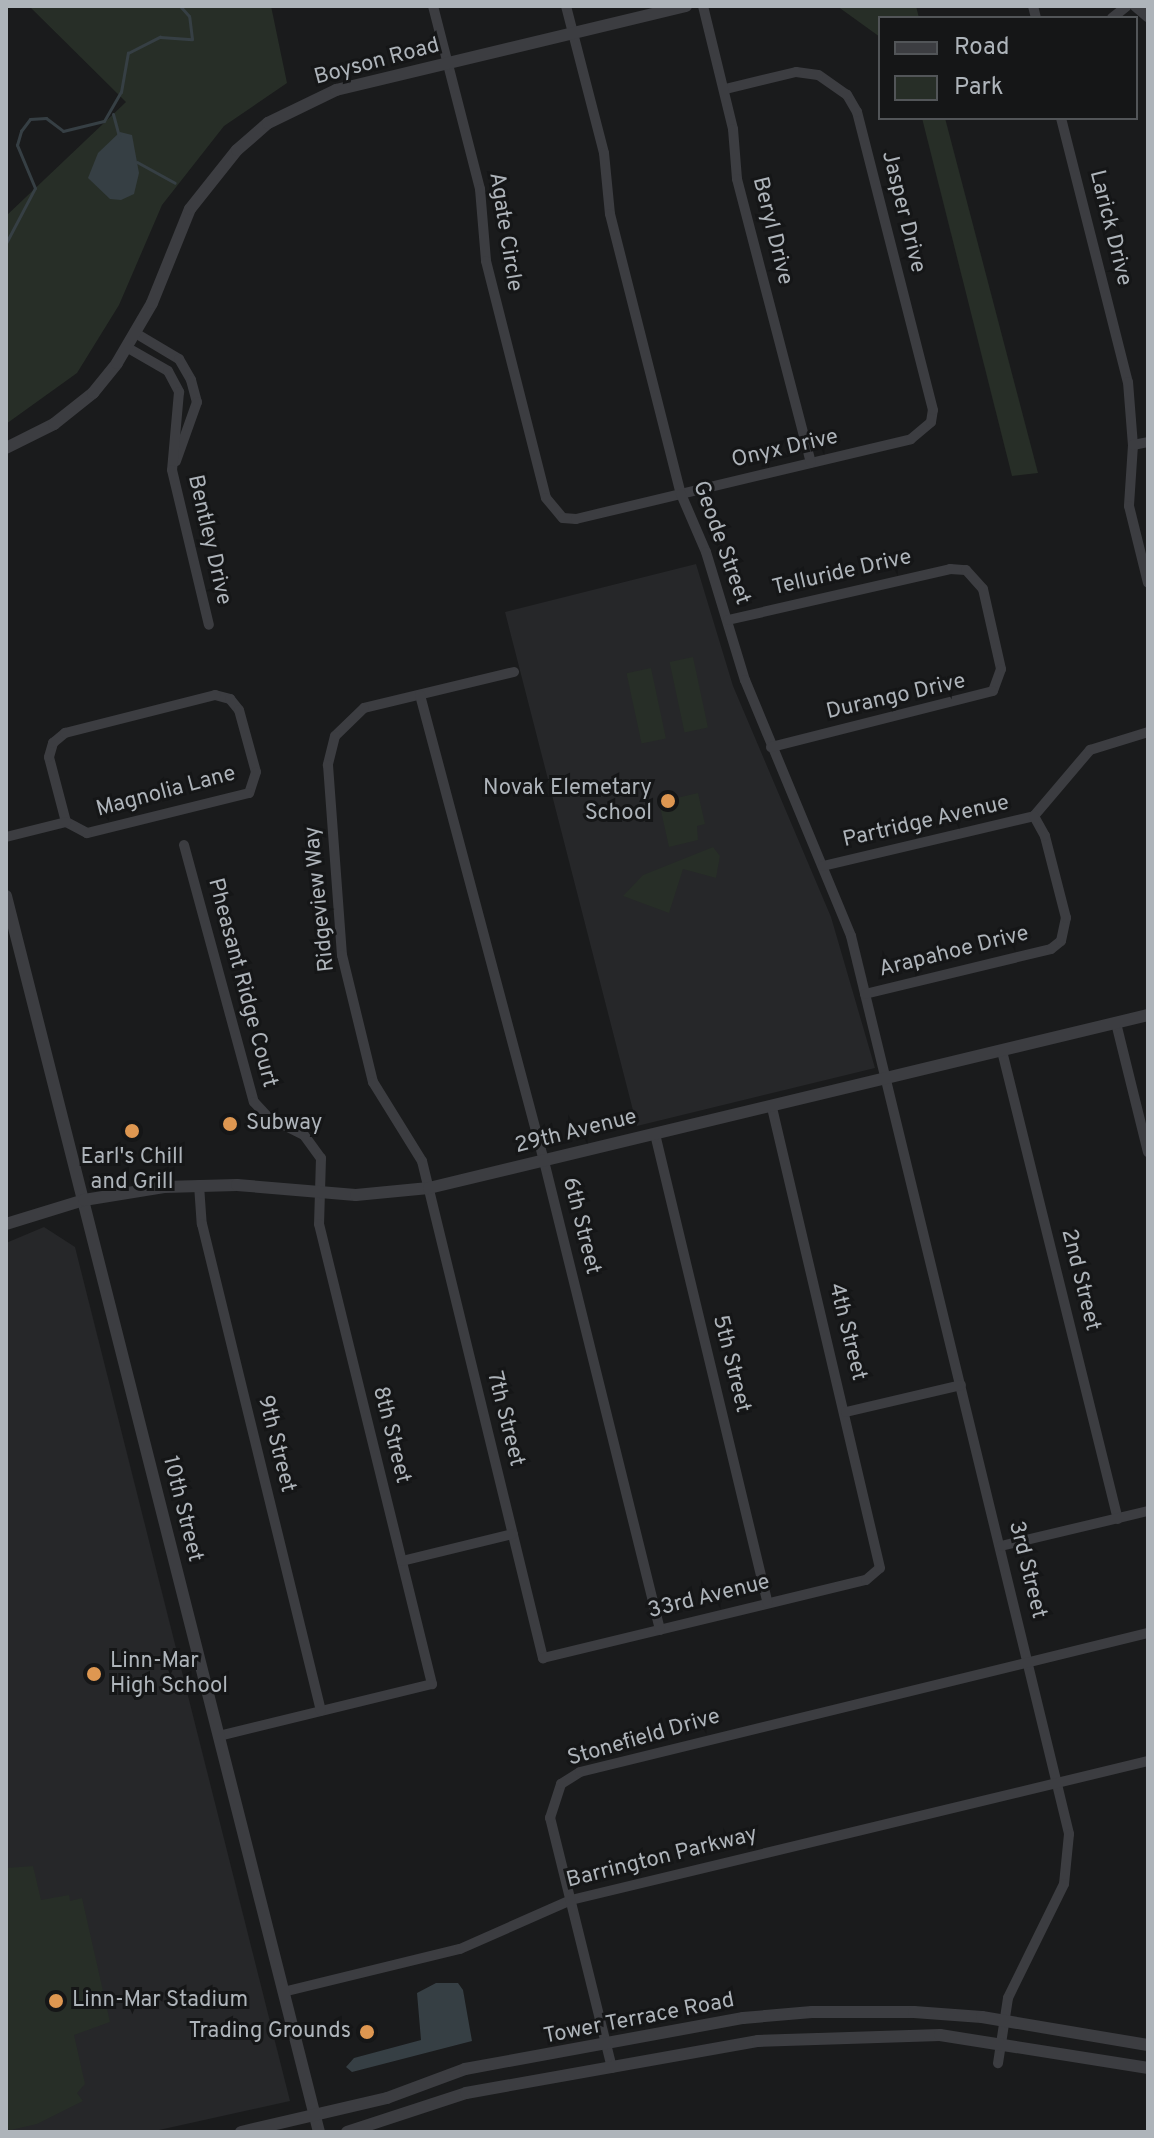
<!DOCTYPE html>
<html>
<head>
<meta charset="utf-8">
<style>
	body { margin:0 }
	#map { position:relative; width:1154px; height:2138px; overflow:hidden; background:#1a1b1c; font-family:Overpass,sans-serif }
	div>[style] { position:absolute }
	.built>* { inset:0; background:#262729 }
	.green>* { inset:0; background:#272e27; transform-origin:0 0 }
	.water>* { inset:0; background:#363f44 }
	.stream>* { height:3px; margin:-1.5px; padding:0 1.5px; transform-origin:1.5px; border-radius:1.5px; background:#363f44 }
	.minor>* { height:10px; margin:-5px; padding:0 5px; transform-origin:5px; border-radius:5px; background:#3c3d41 }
	.tertiary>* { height:12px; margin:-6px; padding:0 6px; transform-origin:6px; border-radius:6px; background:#3c3d41 }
	.dots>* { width:22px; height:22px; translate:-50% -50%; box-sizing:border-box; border:4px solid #151617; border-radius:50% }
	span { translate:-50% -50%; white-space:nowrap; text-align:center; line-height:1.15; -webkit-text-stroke:6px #151617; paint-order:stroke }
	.street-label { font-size:22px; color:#aeb4ba }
	.poi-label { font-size:22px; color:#aeb4ba }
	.right { translate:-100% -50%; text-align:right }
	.left { translate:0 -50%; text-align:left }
	.frame { position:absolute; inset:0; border:8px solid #aeb4ba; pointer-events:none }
	.legend { position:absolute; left:878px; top:16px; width:260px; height:104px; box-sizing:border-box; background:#151617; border:2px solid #525558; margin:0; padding:10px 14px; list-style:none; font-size:24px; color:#aeb4ba }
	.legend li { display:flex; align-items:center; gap:16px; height:40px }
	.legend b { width:40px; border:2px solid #525558 }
</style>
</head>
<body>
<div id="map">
	<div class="built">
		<i style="clip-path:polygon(696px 564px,733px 686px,831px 917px,875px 1068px,637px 1126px,505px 612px)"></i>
		<i style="clip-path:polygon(44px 1227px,75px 1247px,290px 2101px,150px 2132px,6px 2132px,6px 1243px)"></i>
	</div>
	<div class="green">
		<i style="clip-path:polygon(29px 6px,271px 6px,287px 83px,224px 126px,162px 205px,119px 305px,77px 373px,6px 424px,6px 216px,126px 102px)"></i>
		<i style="clip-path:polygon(837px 6px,916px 6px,919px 18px,880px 18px,880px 37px)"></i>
		<i style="clip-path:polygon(922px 118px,945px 118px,1038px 473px,1012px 476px)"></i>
		<i style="left:693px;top:657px;width:72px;height:24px;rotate:78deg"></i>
		<i style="left:651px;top:668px;width:72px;height:25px;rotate:78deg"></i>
		<i style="clip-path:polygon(698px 793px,705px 824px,697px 826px,698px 840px,669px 847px,659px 802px)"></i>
		<i style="clip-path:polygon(713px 847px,720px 856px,716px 878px,683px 869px,669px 913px,623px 896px,643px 875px)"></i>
		<i style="clip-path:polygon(33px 1866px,41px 1900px,69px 1895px,70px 1901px,82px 1898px,110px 2022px,74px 2035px,85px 2084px,77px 2093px,83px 2101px,37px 2124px,11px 2130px,6px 2129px,6px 1868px)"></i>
	</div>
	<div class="water">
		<i style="clip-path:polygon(120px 132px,132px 135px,139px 173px,134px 194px,121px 200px,110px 199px,88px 178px,98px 153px)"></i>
		<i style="clip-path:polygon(436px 1983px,458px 1983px,463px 1990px,472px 2041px,352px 2072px,346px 2067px,354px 2058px,421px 2040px,417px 1993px)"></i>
	</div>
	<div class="stream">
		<i style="left:113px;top:114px;width:24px;rotate:75deg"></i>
		<i style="left:137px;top:162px;width:43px;rotate:28.9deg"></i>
		<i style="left:6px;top:243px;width:62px;rotate:-62.2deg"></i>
		<i style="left:35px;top:188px;width:47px;rotate:-112.7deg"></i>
		<i style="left:17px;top:145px;width:15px;rotate:-74deg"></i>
		<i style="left:21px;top:131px;width:15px;rotate:-53deg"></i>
		<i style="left:30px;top:119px;width:16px;rotate:-4deg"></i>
		<i style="left:46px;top:118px;width:21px;rotate:37deg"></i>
		<i style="left:63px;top:131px;width:42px;rotate:-13.7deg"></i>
		<i style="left:104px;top:121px;width:34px;rotate:-60deg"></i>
		<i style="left:121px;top:92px;width:40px;rotate:-80deg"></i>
		<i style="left:128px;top:53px;width:36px;rotate:-27deg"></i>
		<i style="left:160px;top:37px;width:32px;rotate:4deg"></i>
		<i style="left:192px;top:39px;width:23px;rotate:-97deg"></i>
		<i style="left:189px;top:16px;width:13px;rotate:-132deg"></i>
	</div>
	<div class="minor">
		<i style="left:433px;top:6px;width:189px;rotate:75.6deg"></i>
		<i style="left:480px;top:189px;width:72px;rotate:85.2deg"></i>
		<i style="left:486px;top:261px;width:244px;rotate:75.8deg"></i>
		<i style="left:546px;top:498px;width:26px;rotate:50deg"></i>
		<i style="left:563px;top:518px;width:13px;rotate:4deg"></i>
		<i style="left:576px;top:519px;width:344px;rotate:-13.4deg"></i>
		<i style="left:911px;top:439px;width:26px;rotate:-40deg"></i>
		<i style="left:931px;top:422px;width:12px;rotate:-81deg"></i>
		<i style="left:933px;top:410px;width:308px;rotate:-104.3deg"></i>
		<i style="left:857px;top:112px;width:20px;rotate:-120deg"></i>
		<i style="left:847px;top:95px;width:35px;rotate:-145deg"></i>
		<i style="left:818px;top:75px;width:22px;rotate:-172deg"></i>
		<i style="left:796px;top:72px;width:73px;rotate:166.5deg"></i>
		<i style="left:566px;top:6px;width:152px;rotate:75.5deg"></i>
		<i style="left:604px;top:153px;width:61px;rotate:84.4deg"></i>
		<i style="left:610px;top:214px;width:289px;rotate:75.8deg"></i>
		<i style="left:681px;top:494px;width:63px;rotate:66.7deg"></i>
		<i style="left:706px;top:552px;width:134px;rotate:73.1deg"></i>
		<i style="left:745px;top:680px;width:277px;rotate:67.5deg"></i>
		<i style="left:851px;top:936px;width:924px;rotate:76.35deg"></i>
		<i style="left:1069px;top:1834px;width:50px;rotate:95.7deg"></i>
		<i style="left:1064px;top:1884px;width:127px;rotate:116.2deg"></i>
		<i style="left:1008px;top:1998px;width:66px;rotate:98.7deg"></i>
		<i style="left:703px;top:6px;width:127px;rotate:76.3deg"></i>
		<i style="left:733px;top:129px;width:50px;rotate:85.4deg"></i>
		<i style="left:737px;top:179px;width:293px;rotate:75.4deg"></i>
		<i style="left:1033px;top:6px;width:12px;rotate:76deg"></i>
		<i style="left:1112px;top:18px;width:19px;rotate:-39deg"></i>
		<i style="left:1061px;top:118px;width:272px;rotate:75.8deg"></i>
		<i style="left:1128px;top:382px;width:63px;rotate:85.5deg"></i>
		<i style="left:1133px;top:445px;width:61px;rotate:93.8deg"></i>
		<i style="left:1129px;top:506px;width:79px;rotate:76.1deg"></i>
		<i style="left:137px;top:334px;width:49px;rotate:30.8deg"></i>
		<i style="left:179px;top:359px;width:24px;rotate:60deg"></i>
		<i style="left:191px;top:380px;width:23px;rotate:75deg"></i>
		<i style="left:197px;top:402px;width:63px;rotate:109.6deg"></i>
		<i style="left:128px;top:348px;width:46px;rotate:29.9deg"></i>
		<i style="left:168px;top:371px;width:24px;rotate:62deg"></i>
		<i style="left:179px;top:392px;width:78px;rotate:95.1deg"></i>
		<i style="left:172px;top:470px;width:159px;rotate:76.6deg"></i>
		<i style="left:1133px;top:445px;width:15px;rotate:-11deg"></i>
		<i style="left:728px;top:620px;width:228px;rotate:-12.9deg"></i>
		<i style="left:950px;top:569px;width:16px;rotate:4deg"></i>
		<i style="left:966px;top:570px;width:25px;rotate:48deg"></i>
		<i style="left:983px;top:589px;width:82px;rotate:77.3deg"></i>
		<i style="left:1001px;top:669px;width:23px;rotate:110deg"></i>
		<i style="left:993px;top:691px;width:229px;rotate:165.8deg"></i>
		<i style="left:514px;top:672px;width:154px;rotate:166.5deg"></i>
		<i style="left:364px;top:708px;width:40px;rotate:136deg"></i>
		<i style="left:335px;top:736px;width:30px;rotate:104deg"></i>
		<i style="left:328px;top:765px;width:191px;rotate:85.8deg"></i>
		<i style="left:342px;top:955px;width:131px;rotate:76.3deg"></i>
		<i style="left:373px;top:1082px;width:93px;rotate:58.2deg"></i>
		<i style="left:422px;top:1161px;width:512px;rotate:76.32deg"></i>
		<i style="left:543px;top:1658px;width:332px;rotate:-13.6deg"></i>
		<i style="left:866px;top:1580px;width:18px;rotate:-41deg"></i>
		<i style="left:880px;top:1568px;width:474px;rotate:-103.2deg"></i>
		<i style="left:215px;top:695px;width:16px;rotate:15deg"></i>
		<i style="left:230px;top:699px;width:14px;rotate:51deg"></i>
		<i style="left:239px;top:710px;width:64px;rotate:74.7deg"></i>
		<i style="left:256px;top:772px;width:22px;rotate:108deg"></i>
		<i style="left:249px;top:793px;width:167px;rotate:166.1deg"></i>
		<i style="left:87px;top:833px;width:24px;rotate:-152deg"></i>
		<i style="left:66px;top:822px;width:67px;rotate:-104.7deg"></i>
		<i style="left:49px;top:757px;width:15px;rotate:-74deg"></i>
		<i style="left:53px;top:743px;width:16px;rotate:-40deg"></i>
		<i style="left:65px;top:733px;width:155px;rotate:-14.2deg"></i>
		<i style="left:420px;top:695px;width:482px;rotate:75.1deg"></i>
		<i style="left:544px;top:1161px;width:483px;rotate:76.1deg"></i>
		<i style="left:6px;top:837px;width:62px;rotate:-14deg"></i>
		<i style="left:184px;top:845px;width:266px;rotate:74.8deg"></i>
		<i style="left:254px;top:1102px;width:21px;rotate:47deg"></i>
		<i style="left:268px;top:1117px;width:40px;rotate:26.6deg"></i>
		<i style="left:304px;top:1135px;width:29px;rotate:54deg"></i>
		<i style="left:321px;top:1158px;width:66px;rotate:91.7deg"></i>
		<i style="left:319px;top:1224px;width:474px;rotate:76.2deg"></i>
		<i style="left:432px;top:1684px;width:220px;rotate:166.3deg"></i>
		<i style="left:823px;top:866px;width:217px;rotate:-13.3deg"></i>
		<i style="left:1034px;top:816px;width:87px;rotate:-49.7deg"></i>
		<i style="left:1090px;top:750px;width:61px;rotate:-17.2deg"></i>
		<i style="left:865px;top:994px;width:191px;rotate:-13.6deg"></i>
		<i style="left:1051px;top:949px;width:13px;rotate:-39deg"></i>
		<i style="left:1061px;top:941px;width:24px;rotate:-78deg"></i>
		<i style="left:1066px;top:918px;width:85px;rotate:-104.4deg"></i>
		<i style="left:1045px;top:836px;width:23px;rotate:-119deg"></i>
		<i style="left:1116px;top:1023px;width:133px;rotate:76.1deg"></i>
		<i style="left:1002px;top:1051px;width:482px;rotate:76.1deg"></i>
		<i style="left:655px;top:1134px;width:482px;rotate:76.5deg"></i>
		<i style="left:199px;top:1185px;width:39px;rotate:86deg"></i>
		<i style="left:202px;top:1224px;width:501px;rotate:76.27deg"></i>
		<i style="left:846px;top:1412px;width:118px;rotate:-13.2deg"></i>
		<i style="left:1001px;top:1546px;width:151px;rotate:-13.4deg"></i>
		<i style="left:402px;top:1561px;width:114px;rotate:-13.7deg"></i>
		<i style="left:283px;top:1992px;width:182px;rotate:-13.7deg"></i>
		<i style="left:460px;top:1949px;width:121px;rotate:-23.8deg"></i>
		<i style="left:571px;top:1900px;width:594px;rotate:-13.54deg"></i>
		<i style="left:612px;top:2068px;width:258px;rotate:-103.9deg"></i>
		<i style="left:550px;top:1818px;width:36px;rotate:-72deg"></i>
		<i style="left:561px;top:1784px;width:22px;rotate:-32deg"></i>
		<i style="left:580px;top:1772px;width:585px;rotate:-13.75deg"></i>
	</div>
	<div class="tertiary">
		<i style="left:1136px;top:6px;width:16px;rotate:40deg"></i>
		<i style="left:6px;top:448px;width:54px;rotate:-26.6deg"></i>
		<i style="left:54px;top:424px;width:50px;rotate:-38.5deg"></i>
		<i style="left:93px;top:393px;width:38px;rotate:-51deg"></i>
		<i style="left:117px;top:363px;width:69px;rotate:-59.7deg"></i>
		<i style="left:152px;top:303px;width:101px;rotate:-68deg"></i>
		<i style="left:190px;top:209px;width:75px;rotate:-51.5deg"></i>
		<i style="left:237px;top:150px;width:41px;rotate:-41.1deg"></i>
		<i style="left:268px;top:123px;width:76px;rotate:-25.9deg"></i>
		<i style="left:336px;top:90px;width:360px;rotate:-13.5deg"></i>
		<i style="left:6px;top:896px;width:1275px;rotate:75.79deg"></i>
		<i style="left:6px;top:1224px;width:82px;rotate:-17.1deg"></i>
		<i style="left:84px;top:1200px;width:81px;rotate:-9.2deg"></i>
		<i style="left:164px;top:1187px;width:73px;rotate:-1.6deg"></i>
		<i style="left:237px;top:1185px;width:119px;rotate:4.8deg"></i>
		<i style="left:356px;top:1195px;width:73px;rotate:-5.5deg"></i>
		<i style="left:429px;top:1188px;width:740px;rotate:-13.53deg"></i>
		<i style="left:241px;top:2132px;width:150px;rotate:-13.1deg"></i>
		<i style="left:387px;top:2098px;width:83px;rotate:-20.4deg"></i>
		<i style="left:465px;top:2069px;width:283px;rotate:-10.4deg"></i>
		<i style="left:743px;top:2018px;width:69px;rotate:-5deg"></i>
		<i style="left:812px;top:2012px;width:102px"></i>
		<i style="left:914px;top:2012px;width:68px;rotate:4.2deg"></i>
		<i style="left:982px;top:2017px;width:168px;rotate:9.6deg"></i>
		<i style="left:347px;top:2132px;width:125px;rotate:-18.1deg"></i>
		<i style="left:466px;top:2093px;width:297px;rotate:-10.1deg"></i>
		<i style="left:758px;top:2041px;width:182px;rotate:-1.9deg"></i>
		<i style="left:940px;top:2035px;width:211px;rotate:9deg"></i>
	</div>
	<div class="dots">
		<i style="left:668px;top:801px;background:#de9751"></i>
		<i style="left:230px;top:1124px;background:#de9751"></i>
		<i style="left:132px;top:1131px;background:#de9751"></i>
		<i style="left:94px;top:1674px;background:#de9751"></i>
		<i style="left:56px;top:2001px;background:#de9751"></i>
		<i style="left:367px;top:2032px;background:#de9751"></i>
	</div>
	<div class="street-label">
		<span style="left:377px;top:62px;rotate:-15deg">Boyson Road</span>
		<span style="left:903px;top:212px;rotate:76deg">Jasper Drive</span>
		<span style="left:1110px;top:228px;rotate:76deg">Larick Drive</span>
		<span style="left:772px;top:231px;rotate:76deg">Beryl Drive</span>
		<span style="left:505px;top:232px;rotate:81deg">Agate Circle</span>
		<span style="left:785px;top:449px;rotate:-13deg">Onyx Drive</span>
		<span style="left:209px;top:540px;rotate:77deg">Bentley Drive</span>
		<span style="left:721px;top:543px;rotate:70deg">Geode Street</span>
		<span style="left:842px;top:573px;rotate:-13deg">Telluride Drive</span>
		<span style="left:896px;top:697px;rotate:-13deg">Durango Drive</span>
		<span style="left:166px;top:792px;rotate:-15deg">Magnolia Lane</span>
		<span style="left:926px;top:822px;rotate:-13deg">Partridge Avenue</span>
		<span style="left:320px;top:899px;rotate:-96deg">Ridgeview Way</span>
		<span style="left:954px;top:952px;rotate:-14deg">Arapahoe Drive</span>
		<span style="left:242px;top:983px;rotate:75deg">Pheasant Ridge Court</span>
		<span style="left:576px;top:1132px;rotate:-14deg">29th Avenue</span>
		<span style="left:581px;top:1226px;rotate:76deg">6th Street</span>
		<span style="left:1080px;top:1280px;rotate:76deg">2nd Street</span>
		<span style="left:847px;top:1332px;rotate:76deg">4th Street</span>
		<span style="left:731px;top:1364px;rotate:76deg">5th Street</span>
		<span style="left:505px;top:1419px;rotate:76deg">7th Street</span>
		<span style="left:391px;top:1435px;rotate:76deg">8th Street</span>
		<span style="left:276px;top:1444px;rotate:76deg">9th Street</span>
		<span style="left:182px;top:1509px;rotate:76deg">10th Street</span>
		<span style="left:1027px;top:1570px;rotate:76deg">3rd Street</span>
		<span style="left:709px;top:1597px;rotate:-14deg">33rd Avenue</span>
		<span style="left:644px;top:1738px;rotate:-16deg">Stonefield Drive</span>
		<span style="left:662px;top:1858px;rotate:-14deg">Barrington Parkway</span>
		<span style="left:639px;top:2019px;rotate:-11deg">Tower Terrace Road</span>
	</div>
	<div class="poi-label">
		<span class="right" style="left:652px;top:801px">Novak Elemetary<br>School</span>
		<span class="left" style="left:246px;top:1124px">Subway</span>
		<span style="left:132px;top:1170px">Earl's Chill<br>and Grill</span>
		<span class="left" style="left:110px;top:1674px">Linn-Mar<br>High School</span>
		<span class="left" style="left:72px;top:2001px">Linn-Mar Stadium</span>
		<span class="right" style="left:351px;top:2032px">Trading Grounds</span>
	</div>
	<div class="frame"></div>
	<ul class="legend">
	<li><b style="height:10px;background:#3c3d41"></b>Road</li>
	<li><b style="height:22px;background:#272e27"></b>Park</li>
	</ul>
</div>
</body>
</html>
